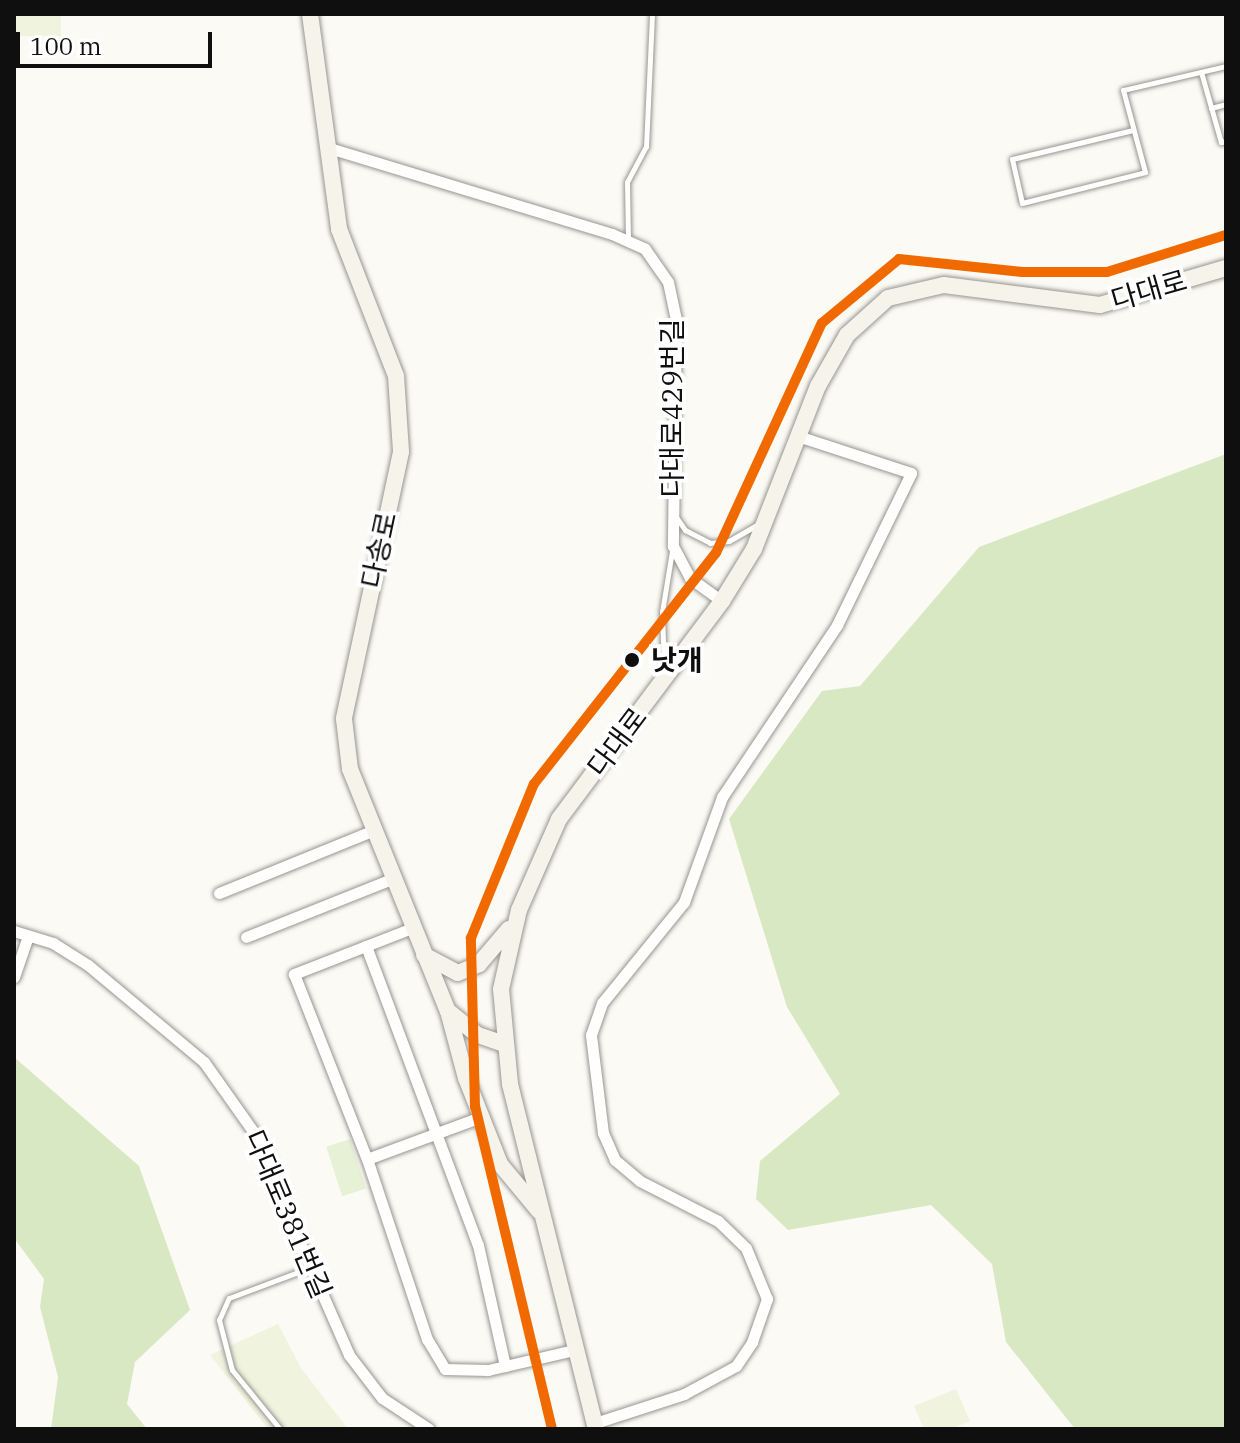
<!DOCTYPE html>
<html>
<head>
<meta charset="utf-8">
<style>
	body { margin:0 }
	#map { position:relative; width:1240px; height:1443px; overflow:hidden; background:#fcfaf4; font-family:"IBM Plex Serif","Noto Sans KR",serif }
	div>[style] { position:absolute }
	.green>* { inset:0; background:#e7f1d5; transform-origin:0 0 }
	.forest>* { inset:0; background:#d8e8c2 }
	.pitch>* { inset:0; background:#f0f4de; transform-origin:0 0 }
	.roads { filter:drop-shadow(0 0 2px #969592) drop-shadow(0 0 2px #969592) }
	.service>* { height:5px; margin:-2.5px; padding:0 2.5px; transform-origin:2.5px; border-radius:2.5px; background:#fffefd }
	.minor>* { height:11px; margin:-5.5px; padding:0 5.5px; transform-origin:5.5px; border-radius:5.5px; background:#fffefd }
	.secondary>* { height:16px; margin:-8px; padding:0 8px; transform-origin:8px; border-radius:8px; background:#f5f3ea }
	.metro-1>* { height:10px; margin:-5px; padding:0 5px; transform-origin:5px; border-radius:5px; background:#f06a00 }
	.dots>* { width:22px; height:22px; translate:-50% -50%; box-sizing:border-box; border:4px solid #fff; border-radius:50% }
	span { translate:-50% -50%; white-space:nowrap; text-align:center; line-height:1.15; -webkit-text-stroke:8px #fff; paint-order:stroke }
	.street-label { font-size:28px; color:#0f0f0f }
	.stop-label { font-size:28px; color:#0f0f0f; font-weight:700 }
	.left { translate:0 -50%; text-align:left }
	.frame { position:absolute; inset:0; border:16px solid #0f0f0f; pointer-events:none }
	.scale { position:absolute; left:16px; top:32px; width:196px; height:36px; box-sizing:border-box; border:4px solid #0f0f0f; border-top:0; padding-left:10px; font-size:24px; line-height:28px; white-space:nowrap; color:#0f0f0f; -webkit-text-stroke:6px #fff; paint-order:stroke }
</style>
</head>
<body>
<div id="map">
	<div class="green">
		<i style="left:350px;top:1139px;width:52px;height:25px;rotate:72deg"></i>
	</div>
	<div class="forest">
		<i style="clip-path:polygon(1226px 454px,1226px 1429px,1075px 1429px,1006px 1342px,992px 1264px,931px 1205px,788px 1230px,756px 1199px,760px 1161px,840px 1094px,787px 1007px,729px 819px,822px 691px,860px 686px,979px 547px)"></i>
		<i style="clip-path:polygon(14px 1057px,139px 1166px,190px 1310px,135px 1362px,127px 1404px,147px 1429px,51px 1429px,58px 1377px,40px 1307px,44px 1279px,14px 1238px)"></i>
	</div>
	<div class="pitch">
		<i style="left:14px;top:14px;width:47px;height:22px"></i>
		<i style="clip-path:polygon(278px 1324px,301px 1368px,348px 1429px,268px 1429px,210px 1355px)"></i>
		<i style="clip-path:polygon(956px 1389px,970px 1421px,951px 1429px,924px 1429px,914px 1406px)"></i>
	</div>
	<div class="roads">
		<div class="service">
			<i style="left:1201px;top:72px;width:73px;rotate:74.1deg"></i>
			<i style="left:1221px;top:142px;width:5px;rotate:-11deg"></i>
			<i style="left:1211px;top:108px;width:16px;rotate:-15deg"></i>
			<i style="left:1133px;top:130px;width:124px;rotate:166.5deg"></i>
			<i style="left:1012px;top:159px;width:45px;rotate:77.2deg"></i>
			<i style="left:1022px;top:203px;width:127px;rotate:-14.1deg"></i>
			<i style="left:1145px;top:172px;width:85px;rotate:-105deg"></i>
			<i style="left:1123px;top:90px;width:106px;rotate:-13.1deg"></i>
			<i style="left:628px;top:240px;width:58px;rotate:-91deg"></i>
			<i style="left:627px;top:182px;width:40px;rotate:-62deg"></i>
			<i style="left:646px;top:147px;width:133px;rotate:-87.4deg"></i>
			<i style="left:676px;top:517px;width:16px;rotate:55deg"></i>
			<i style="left:685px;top:530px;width:28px;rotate:27deg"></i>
			<i style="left:710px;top:543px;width:19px;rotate:-6deg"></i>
			<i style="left:729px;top:541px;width:34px;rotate:-30deg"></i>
			<i style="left:664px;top:672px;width:60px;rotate:-91.9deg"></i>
			<i style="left:662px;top:612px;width:62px;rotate:-80.7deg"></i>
			<i style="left:280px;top:1429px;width:76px;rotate:-129.1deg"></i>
			<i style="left:232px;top:1370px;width:52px;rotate:-104.6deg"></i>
			<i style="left:219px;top:1320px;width:24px;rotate:-66deg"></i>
			<i style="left:229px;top:1298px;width:85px;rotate:-20.6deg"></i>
		</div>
		<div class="minor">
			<i style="left:326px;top:147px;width:299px;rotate:16.9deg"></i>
			<i style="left:612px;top:234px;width:36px;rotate:24deg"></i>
			<i style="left:645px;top:249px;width:40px;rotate:55.1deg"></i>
			<i style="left:668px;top:282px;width:38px;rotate:78deg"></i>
			<i style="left:676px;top:319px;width:227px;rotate:90.8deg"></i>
			<i style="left:673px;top:546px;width:36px;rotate:62deg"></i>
			<i style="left:690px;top:578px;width:39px;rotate:36deg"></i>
			<i style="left:219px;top:893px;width:165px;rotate:-22.1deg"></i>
			<i style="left:412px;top:928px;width:127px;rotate:158.7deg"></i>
			<i style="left:294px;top:974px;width:199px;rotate:68.5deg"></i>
			<i style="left:367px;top:1159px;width:190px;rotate:71.6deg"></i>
			<i style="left:427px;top:1339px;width:35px;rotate:59deg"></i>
			<i style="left:445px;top:1369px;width:43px;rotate:1.3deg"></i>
			<i style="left:488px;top:1370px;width:92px;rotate:-13.1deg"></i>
			<i style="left:14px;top:931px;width:41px;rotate:17.1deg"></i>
			<i style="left:53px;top:943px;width:41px;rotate:32.2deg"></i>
			<i style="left:88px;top:965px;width:151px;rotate:39.9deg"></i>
			<i style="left:204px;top:1062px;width:105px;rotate:54.7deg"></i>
			<i style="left:265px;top:1148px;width:82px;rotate:70.7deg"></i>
			<i style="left:292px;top:1225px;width:142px;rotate:66.3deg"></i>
			<i style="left:349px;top:1355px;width:54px;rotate:52.5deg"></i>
			<i style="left:382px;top:1398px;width:56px;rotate:33.4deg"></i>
			<i style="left:246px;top:937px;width:157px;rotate:-21.7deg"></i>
			<i style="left:366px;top:946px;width:319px;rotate:69.5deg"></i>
			<i style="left:478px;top:1245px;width:124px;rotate:77.4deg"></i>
			<i style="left:14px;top:977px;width:43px;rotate:-71.1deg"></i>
			<i style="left:367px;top:1159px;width:124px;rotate:-20.3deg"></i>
			<i style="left:595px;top:1423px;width:94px;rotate:-18deg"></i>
			<i style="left:684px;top:1394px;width:59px;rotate:-28.3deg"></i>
			<i style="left:736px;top:1366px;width:29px;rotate:-56deg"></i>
			<i style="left:752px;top:1342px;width:46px;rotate:-70.8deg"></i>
			<i style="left:767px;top:1299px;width:55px;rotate:-112.4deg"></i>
			<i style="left:746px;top:1248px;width:39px;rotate:-136deg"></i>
			<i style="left:718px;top:1221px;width:88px;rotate:-152.9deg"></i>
			<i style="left:640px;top:1181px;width:33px;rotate:-140deg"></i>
			<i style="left:615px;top:1160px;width:30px;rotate:-114deg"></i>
			<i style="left:603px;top:1133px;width:99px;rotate:-97deg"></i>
			<i style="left:591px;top:1035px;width:34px;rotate:-71deg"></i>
			<i style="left:602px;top:1003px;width:130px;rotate:-50.9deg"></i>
			<i style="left:684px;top:902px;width:112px;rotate:-70.1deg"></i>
			<i style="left:722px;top:797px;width:207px;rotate:-56.2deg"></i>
			<i style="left:837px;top:625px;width:169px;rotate:-64deg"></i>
			<i style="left:911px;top:473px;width:116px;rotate:-161.9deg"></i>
		</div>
		<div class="secondary">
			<i style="left:310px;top:14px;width:217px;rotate:82.3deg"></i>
			<i style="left:339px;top:229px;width:158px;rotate:68.8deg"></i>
			<i style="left:396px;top:376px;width:76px;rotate:86.2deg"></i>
			<i style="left:401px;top:452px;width:273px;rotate:102.1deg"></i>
			<i style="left:344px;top:719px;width:50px;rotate:83.2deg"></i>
			<i style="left:350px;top:769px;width:261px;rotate:68deg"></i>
			<i style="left:448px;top:1011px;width:38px;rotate:39deg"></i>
			<i style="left:478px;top:1035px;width:28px;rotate:19deg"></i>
			<i style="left:424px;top:955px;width:38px;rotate:28deg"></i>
			<i style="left:458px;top:973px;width:23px;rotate:-23deg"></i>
			<i style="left:479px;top:964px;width:46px;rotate:-49.4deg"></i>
			<i style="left:448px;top:1011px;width:69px;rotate:75deg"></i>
			<i style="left:466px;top:1078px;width:92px;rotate:68.4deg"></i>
			<i style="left:500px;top:1164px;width:61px;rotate:50.3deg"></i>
			<i style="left:596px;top:1429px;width:356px;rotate:-104deg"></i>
			<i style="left:510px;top:1084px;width:95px;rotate:-95.4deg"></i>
			<i style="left:501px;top:989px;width:81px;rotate:-77.2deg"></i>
			<i style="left:519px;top:910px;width:99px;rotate:-66.3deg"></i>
			<i style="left:559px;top:819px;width:272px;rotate:-53.2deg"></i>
			<i style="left:722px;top:601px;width:61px;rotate:-58.4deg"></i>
			<i style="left:754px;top:549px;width:175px;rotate:-68.6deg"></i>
			<i style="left:818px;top:386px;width:59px;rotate:-60.4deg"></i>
			<i style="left:847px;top:335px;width:55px;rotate:-42.1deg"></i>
			<i style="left:888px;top:298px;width:57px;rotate:-13.1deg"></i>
			<i style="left:944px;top:285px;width:157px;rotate:7.3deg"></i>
			<i style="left:1100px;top:305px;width:131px;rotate:-16.4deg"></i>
		</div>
	</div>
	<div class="metro-1">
		<i style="left:552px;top:1429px;width:331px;rotate:-103.4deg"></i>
		<i style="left:475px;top:1107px;width:169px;rotate:-91.4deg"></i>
		<i style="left:471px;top:938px;width:166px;rotate:-67.8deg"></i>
		<i style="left:534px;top:784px;width:294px;rotate:-51.8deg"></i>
		<i style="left:716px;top:553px;width:253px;rotate:-65.3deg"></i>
		<i style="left:822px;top:323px;width:100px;rotate:-39.7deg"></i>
		<i style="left:899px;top:259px;width:124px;rotate:6deg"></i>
		<i style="left:1022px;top:272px;width:85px"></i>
		<i style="left:1107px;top:272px;width:125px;rotate:-17.3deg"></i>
	</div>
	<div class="dots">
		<i style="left:632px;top:660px;background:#0f0f0f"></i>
	</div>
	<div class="street-label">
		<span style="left:1149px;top:290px;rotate:-16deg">다대로</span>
		<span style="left:672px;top:408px;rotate:-90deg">다대로429번길</span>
		<span style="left:379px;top:550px;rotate:-78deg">다송로</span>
		<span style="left:617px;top:742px;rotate:-53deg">다대로</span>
		<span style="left:288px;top:1214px;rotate:67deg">다대로381번길</span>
	</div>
	<div class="stop-label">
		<span class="left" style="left:651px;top:660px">낫개</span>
	</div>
	<div class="frame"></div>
	<div class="scale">100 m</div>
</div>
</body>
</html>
